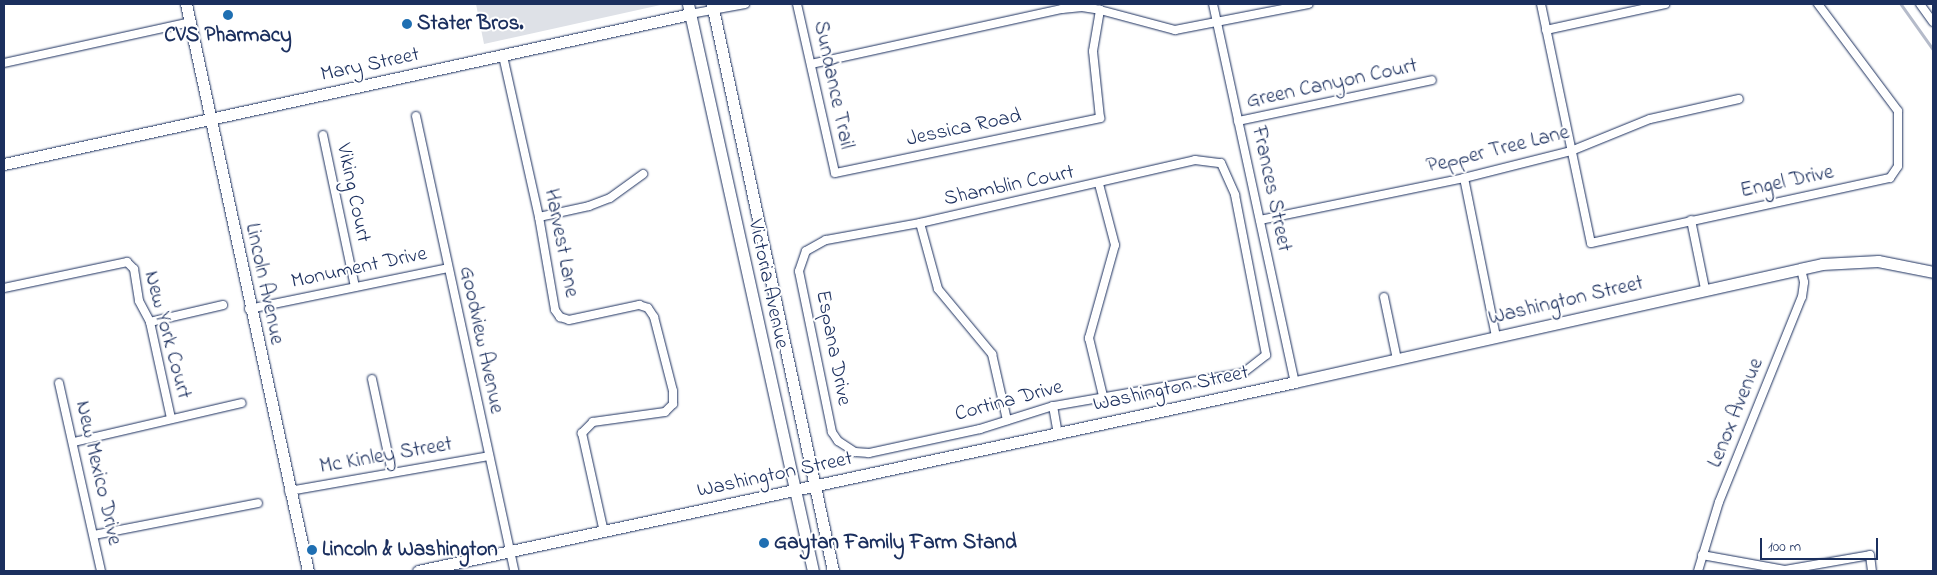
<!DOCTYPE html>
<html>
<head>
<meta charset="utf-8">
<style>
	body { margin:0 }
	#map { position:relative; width:1937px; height:575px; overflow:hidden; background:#fff; font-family:"Indie Flower",sans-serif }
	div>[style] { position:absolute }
	.green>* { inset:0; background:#dee1e7 }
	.stream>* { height:2.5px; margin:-1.25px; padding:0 1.25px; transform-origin:1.25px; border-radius:1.25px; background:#b5bbca }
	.roads { filter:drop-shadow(0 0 1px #1b2f5e) drop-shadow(0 0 1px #1b2f5e) }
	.street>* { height:8px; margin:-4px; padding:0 4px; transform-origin:4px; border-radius:4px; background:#fff }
	.secondary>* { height:11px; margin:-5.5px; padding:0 5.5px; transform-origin:5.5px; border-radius:5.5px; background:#fff }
	.dots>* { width:14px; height:14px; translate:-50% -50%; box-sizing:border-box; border:2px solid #fff; border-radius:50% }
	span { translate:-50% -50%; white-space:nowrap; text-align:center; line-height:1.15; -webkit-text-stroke:4px #fff; paint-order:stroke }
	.poi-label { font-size:21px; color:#1b2f5e; font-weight:700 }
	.left { translate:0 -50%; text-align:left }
	.street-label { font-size:21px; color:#1b2f5e }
	.frame { position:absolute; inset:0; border:5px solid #1b2f5e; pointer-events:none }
	.scale { position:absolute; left:1760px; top:538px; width:118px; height:22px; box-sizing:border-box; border:2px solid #1b2f5e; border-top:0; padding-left:6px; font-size:15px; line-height:18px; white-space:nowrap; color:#1b2f5e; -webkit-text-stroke:4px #fff; paint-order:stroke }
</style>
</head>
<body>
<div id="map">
	<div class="green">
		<i style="clip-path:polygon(476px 4px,665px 4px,484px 44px)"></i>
	</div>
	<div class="stream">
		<i style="left:1901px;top:4px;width:55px;rotate:54.6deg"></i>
	</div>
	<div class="roads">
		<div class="street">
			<i style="left:797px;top:4px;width:173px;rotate:77.3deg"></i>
			<i style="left:835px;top:173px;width:271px;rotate:-11.7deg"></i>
			<i style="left:1100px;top:118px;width:67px;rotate:-96deg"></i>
			<i style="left:1093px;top:51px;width:42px;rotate:-80.3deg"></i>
			<i style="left:1213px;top:4px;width:387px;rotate:77.8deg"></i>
			<i style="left:1541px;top:4px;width:244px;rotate:78.2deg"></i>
			<i style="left:1591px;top:243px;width:306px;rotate:-12.3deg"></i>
			<i style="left:1890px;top:178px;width:14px;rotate:-56deg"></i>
			<i style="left:1898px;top:166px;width:55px;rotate:-90deg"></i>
			<i style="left:1898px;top:111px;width:134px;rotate:-126.8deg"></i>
			<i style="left:1920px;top:4px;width:22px;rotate:54deg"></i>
			<i style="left:690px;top:14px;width:56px;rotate:-10.3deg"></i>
			<i style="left:1546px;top:30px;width:122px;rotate:-12.3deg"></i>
			<i style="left:503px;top:56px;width:165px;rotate:77.4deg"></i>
			<i style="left:539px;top:217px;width:94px;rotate:80.2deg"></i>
			<i style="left:555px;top:310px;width:9px;rotate:54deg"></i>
			<i style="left:560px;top:317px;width:9px;rotate:18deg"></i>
			<i style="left:569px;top:320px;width:72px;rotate:-12.1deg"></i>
			<i style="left:639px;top:305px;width:9px;rotate:18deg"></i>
			<i style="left:648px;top:308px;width:11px;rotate:56deg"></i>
			<i style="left:654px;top:317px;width:76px;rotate:75.6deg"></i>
			<i style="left:673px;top:391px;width:13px;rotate:90deg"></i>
			<i style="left:673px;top:404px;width:11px;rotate:135deg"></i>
			<i style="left:665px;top:412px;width:73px;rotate:172.1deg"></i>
			<i style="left:593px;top:422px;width:16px;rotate:135deg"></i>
			<i style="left:582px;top:433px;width:101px;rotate:77.5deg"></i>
			<i style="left:4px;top:63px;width:190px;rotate:-12.4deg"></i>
			<i style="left:811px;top:64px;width:257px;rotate:-12.4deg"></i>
			<i style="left:1062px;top:9px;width:20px;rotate:-6deg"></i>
			<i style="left:1082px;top:7px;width:18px;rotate:9deg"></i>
			<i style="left:1100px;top:10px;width:78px;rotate:14.9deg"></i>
			<i style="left:1175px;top:30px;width:136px;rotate:-11deg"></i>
			<i style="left:416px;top:116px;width:465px;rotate:77.8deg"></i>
			<i style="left:1238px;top:121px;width:198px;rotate:-11.9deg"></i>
			<i style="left:323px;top:135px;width:155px;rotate:78.1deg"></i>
			<i style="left:1195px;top:160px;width:26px;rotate:7deg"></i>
			<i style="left:1221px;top:163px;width:35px;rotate:66deg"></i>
			<i style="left:1235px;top:195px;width:163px;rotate:79deg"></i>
			<i style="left:1266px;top:355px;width:29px;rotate:142deg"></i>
			<i style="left:1243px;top:373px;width:193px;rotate:170.1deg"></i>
			<i style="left:1053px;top:406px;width:77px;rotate:162.5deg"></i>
			<i style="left:980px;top:429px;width:114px;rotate:167.8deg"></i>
			<i style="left:869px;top:453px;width:14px;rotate:-176deg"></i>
			<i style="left:855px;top:452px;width:20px;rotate:-147deg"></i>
			<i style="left:838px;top:441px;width:11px;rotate:-124deg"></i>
			<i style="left:832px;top:432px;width:164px;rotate:-101.6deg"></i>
			<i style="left:799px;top:271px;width:21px;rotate:-71deg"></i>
			<i style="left:806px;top:251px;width:23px;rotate:-29deg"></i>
			<i style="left:826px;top:240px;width:96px;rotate:-10.3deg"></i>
			<i style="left:920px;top:223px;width:282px;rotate:-12.9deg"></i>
			<i style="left:1464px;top:178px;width:161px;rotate:78.6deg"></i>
			<i style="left:1099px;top:184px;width:63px;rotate:75.3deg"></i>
			<i style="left:1115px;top:245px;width:97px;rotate:105.6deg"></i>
			<i style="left:1089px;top:338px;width:60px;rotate:76.4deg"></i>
			<i style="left:539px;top:217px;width:51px;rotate:-12.4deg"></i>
			<i style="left:589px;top:206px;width:22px;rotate:-21deg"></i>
			<i style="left:610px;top:198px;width:41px;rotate:-36deg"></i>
			<i style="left:1260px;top:220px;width:208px;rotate:-11.6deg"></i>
			<i style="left:1464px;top:178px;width:110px;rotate:-14.2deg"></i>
			<i style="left:1571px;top:151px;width:85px;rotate:-22.1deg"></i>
			<i style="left:1650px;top:119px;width:91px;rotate:-12.7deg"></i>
			<i style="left:1691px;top:220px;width:70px;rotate:78.5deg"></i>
			<i style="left:920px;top:223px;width:68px;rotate:74.7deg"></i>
			<i style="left:938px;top:289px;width:85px;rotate:50.3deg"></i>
			<i style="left:992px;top:354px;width:68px;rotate:77.2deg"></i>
			<i style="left:4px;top:288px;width:126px;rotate:-11.9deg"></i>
			<i style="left:127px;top:262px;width:10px;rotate:45deg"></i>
			<i style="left:134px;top:269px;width:32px;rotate:81deg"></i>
			<i style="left:139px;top:301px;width:24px;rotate:62deg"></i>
			<i style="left:150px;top:322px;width:98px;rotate:77.7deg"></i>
			<i style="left:1384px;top:297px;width:63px;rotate:78.2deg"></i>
			<i style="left:249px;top:309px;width:203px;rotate:-11.6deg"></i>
			<i style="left:150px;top:322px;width:75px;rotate:-13.1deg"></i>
			<i style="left:372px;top:379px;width:95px;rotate:77.9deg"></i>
			<i style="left:59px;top:383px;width:193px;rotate:77.4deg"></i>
			<i style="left:1053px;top:406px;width:27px;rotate:80deg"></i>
			<i style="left:74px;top:442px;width:172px;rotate:-13.1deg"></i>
			<i style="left:289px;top:491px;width:203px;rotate:-9.9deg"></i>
			<i style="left:94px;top:535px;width:167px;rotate:-11deg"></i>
			<i style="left:1702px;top:555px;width:84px;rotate:10.2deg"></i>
			<i style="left:1785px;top:570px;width:86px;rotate:-10deg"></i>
			<i style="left:1870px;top:555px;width:16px;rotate:83deg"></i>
			<i style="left:1698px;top:571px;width:72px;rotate:-73.1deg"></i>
			<i style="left:1719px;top:502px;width:221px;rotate:-68deg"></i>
			<i style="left:1802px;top:297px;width:15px;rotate:-82deg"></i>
			<i style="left:1804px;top:282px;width:13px;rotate:-103deg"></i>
		</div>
		<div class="secondary">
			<i style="left:186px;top:4px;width:580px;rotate:77.86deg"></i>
			<i style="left:688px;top:4px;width:581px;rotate:77.57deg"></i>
			<i style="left:712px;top:4px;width:580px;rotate:77.95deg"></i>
			<i style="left:4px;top:164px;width:702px;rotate:-12.33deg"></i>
			<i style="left:418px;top:571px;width:897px;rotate:-12.16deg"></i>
			<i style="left:1295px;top:382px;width:540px;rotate:-12.62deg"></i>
			<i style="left:1822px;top:264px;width:56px;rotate:-3.1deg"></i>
			<i style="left:1878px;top:261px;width:56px;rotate:11.3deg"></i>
		</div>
	</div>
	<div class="dots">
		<i style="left:228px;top:15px;background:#1f6fb2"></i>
		<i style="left:407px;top:24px;background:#1f6fb2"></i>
		<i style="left:764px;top:543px;background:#1f6fb2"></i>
		<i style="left:312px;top:550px;background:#1f6fb2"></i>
	</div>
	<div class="poi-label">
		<span class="left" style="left:417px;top:24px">Stater Bros.</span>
		<span style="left:228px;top:36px">CVS Pharmacy</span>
		<span class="left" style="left:774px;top:543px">Gaytan Family Farm Stand</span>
		<span class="left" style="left:322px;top:550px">Lincoln &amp; Washington</span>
	</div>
	<div class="street-label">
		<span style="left:370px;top:65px;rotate:-12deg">Mary Street</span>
		<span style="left:1332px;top:84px;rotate:-12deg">Green Canyon Court</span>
		<span style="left:833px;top:85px;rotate:78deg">Sundance Trail</span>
		<span style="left:964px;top:128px;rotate:-12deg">Jessica Road</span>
		<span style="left:1498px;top:150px;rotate:-14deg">Pepper Tree Lane</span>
		<span style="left:1787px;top:182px;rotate:-12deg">Engel Drive</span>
		<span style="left:1009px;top:186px;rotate:-12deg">Shamblin Court</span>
		<span style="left:1271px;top:189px;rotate:78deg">Frances Street</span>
		<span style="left:353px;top:193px;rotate:78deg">Viking Court</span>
		<span style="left:561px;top:243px;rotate:79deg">Harvest Lane</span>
		<span style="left:359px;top:268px;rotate:-12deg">Monument Drive</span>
		<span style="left:264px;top:284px;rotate:78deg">Lincoln Avenue</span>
		<span style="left:768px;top:284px;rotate:78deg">Victoria Avenue</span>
		<span style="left:1566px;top:301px;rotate:-13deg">Washington Street</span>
		<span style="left:167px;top:335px;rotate:75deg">New York Court</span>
		<span style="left:481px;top:340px;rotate:78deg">Goodview Avenue</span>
		<span style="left:833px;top:348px;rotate:79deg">Espana Drive</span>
		<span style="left:1171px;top:389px;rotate:-12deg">Washington Street</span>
		<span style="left:1009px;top:401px;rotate:-15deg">Cortina Drive</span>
		<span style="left:1736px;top:413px;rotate:-68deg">Lenox Avenue</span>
		<span style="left:386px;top:456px;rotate:-10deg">Mc Kinley Street</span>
		<span style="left:98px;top:473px;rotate:77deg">New Mexico Drive</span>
		<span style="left:775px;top:475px;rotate:-12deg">Washington Street</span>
	</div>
	<div class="frame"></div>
	<div class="scale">100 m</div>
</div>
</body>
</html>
